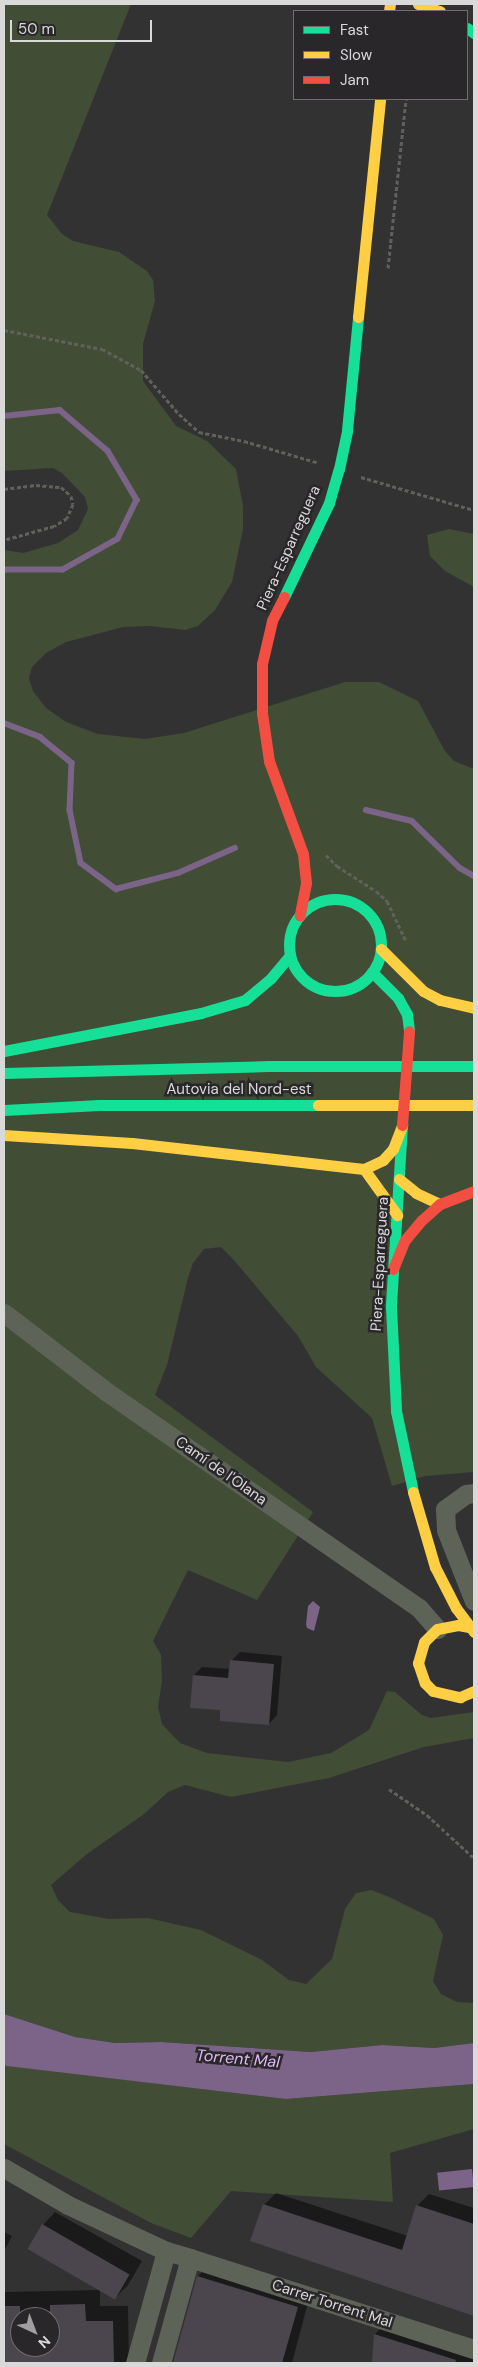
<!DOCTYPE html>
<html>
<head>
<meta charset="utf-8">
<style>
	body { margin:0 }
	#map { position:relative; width:478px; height:2367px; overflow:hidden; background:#333233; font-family:"DM Sans",sans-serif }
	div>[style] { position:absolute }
	.green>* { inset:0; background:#414d35 }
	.water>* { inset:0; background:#7b6487; transform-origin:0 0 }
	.shadow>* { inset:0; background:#0007 }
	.stream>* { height:5.5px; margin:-2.75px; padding:0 2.75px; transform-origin:2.75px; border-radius:2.75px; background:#7b6487 }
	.building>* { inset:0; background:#4b464e; transform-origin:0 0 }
	.path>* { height:3px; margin-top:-1.5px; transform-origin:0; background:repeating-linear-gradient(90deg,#5e625b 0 4px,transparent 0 6.5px) }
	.street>* { height:19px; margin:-9.5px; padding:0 9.5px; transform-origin:9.5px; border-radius:9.5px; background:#5e6358 }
	.fast>* { height:11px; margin:-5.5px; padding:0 5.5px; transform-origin:5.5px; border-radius:5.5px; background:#16e098 }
	.fast>.ring { margin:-5.5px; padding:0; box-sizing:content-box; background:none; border:11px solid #16e098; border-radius:50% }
	.slow>* { height:11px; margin:-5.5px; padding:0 5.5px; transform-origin:5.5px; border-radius:5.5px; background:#ffcf43 }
	.jam>* { height:11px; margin:-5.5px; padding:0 5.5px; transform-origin:5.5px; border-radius:5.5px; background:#f24e42 }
	.jam-bridge>* { height:11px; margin:-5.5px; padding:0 5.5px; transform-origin:5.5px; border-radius:5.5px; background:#f24e42 }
	span { translate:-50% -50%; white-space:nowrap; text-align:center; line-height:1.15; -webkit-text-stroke:5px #29272a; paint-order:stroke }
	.street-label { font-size:15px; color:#dad9da }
	.water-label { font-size:16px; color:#e1b8f6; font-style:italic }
	.frame { position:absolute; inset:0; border:5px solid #dad9da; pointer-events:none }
	.legend { position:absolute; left:293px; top:10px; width:175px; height:90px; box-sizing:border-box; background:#29272a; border:1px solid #706e70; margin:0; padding:6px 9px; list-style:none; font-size:15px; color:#dad9da }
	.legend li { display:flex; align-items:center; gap:10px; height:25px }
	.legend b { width:25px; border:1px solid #706e70 }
	.north { position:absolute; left:10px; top:2307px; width:50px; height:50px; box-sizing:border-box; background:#29272a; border:1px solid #706e70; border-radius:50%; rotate:137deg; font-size:14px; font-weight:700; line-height:20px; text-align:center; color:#dad9da }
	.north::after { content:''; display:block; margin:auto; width:18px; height:22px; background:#a09fa0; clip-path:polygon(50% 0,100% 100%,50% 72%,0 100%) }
	.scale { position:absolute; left:10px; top:20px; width:142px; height:22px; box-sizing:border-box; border:2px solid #dad9da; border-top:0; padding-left:6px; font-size:15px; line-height:18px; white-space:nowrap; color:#dad9da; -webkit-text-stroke:4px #29272a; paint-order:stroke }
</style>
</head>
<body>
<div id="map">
	<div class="green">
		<i style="clip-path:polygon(4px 4px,131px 4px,47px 215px,62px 234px,73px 241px,119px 252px,147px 271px,153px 280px,155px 301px,143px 344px,143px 381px,176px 426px,207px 441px,236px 469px,243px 506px,243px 529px,232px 582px,215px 610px,198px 626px,185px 630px,149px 626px,123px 627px,66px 642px,46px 653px,32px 667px,29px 678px,33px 691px,46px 708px,66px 722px,98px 734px,145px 739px,184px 733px,345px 682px,379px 682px,418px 701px,445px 751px,454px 761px,474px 769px,474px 1472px,425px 1476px,392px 1486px,372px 1418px,316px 1367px,298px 1336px,233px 1259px,221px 1247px,204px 1249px,193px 1263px,188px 1278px,167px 1365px,155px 1395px,313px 1512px,257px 1600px,188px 1570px,153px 1641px,161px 1655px,162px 1681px,158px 1707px,162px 1724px,180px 1743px,207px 1753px,288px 1762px,331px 1753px,369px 1730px,387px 1691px,395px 1692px,422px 1715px,431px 1718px,474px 1712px,474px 1738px,424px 1747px,329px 1778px,231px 1797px,185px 1785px,168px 1792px,144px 1814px,87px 1854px,51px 1885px,58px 1900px,70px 1912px,109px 1919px,148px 1918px,201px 1930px,262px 1960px,289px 1980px,306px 1984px,332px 1959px,345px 1909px,356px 1893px,371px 1890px,387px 1896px,434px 1919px,443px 1935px,433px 1981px,441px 1994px,457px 2002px,474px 2003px,474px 2043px,434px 2048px,382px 2045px,311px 2052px,161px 2042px,115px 2043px,75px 2037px,4px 2014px,4px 550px,23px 553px,58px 543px,78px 530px,88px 509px,85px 497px,62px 473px,53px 468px,4px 471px)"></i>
		<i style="clip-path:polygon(449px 529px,474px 534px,474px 587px,445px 571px,430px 556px,427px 535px)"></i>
		<i style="clip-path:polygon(4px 2065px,286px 2099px,474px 2084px,474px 2129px,390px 2153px,393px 2202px,231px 2191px,191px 2238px,151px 2223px,4px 2144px)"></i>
	</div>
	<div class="water">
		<i style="clip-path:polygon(313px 1601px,320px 1607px,314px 1631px,307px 1628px,306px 1624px,308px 1606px)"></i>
		<i style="clip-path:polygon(4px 2014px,75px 2037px,115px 2043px,161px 2042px,311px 2052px,382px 2045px,434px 2048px,474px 2043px,474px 2084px,286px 2099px,7px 2066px,4px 2065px)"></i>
		<i style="left:472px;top:2169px;width:18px;height:35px;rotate:84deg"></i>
	</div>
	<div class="shadow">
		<i style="clip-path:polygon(240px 1652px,282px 1656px,277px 1715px,269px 1724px,222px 1709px,194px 1675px,202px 1667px,230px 1669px,231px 1661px)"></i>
		<i style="clip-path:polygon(276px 2193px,408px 2236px,417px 2206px,429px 2194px,474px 2208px,474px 2314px,252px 2240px,264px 2205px)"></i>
		<i style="clip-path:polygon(55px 2212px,142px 2261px,128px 2285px,116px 2297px,43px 2225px)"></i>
		<i style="clip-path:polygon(4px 2232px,12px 2236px,4px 2251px)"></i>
		<i style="clip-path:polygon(210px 2264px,310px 2295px,292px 2363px,173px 2363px,198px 2276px)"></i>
		<i style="clip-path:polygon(evenodd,100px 2290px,100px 2306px,128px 2306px,129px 2363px,4px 2363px,4px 2292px,100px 2290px,20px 2317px,50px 2317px,50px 2347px,20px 2347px,20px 2317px)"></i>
		<i style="clip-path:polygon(387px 2322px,474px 2350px,474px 2363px,373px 2363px,375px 2334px)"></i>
	</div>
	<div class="stream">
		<i style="left:4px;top:416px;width:56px;rotate:-6.1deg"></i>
		<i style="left:60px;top:410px;width:63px;rotate:40.5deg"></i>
		<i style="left:108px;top:451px;width:57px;rotate:59.4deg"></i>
		<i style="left:137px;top:500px;width:43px;rotate:116deg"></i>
		<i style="left:118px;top:539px;width:63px;rotate:150.6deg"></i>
		<i style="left:63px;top:570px;width:59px;rotate:180deg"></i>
		<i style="left:4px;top:723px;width:39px;rotate:21deg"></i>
		<i style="left:40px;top:737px;width:41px;rotate:39.1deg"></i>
		<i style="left:72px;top:763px;width:47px;rotate:92.4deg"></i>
		<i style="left:70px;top:810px;width:54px;rotate:78.3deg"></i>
		<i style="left:81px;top:863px;width:44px;rotate:36.6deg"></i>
		<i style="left:116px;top:889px;width:64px;rotate:-14.5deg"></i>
		<i style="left:178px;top:873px;width:62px;rotate:-23.7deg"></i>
		<i style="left:366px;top:810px;width:47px;rotate:13.4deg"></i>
		<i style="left:412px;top:821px;width:67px;rotate:44.4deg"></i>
		<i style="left:460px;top:868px;width:16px;rotate:30deg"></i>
	</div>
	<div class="building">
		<i style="clip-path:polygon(230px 1660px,274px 1664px,269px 1725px,220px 1721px,220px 1710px,190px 1708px,193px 1675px,228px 1678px)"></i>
		<i style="clip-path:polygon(263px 2204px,402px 2250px,416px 2205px,474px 2224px,474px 2316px,250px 2241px)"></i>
		<i style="left:42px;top:2224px;width:101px;height:29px;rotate:30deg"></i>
		<i style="clip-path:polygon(197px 2276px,298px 2307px,282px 2363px,173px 2363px)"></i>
		<i style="clip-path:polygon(85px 2304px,86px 2321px,113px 2321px,114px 2363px,4px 2363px,4px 2306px,20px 2306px,20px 2347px,50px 2347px,50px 2305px)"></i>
		<i style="clip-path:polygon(374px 2334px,456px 2360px,455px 2363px,372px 2363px)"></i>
	</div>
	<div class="path">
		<i style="left:388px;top:268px;width:170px;rotate:-83.9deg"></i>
		<i style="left:4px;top:330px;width:100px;rotate:11deg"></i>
		<i style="left:102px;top:349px;width:44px;rotate:28.3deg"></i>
		<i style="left:141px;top:370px;width:58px;rotate:49.2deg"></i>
		<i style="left:179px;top:414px;width:27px;rotate:42deg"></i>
		<i style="left:199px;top:432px;width:46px;rotate:11.3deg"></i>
		<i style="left:244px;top:441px;width:78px;rotate:16.3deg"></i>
		<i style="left:361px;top:477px;width:118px;rotate:16.3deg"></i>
		<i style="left:4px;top:489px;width:32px;rotate:-7deg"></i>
		<i style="left:36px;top:485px;width:25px;rotate:5deg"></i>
		<i style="left:61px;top:487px;width:13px;rotate:42deg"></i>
		<i style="left:71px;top:496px;width:8px;rotate:76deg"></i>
		<i style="left:73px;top:504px;width:15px;rotate:113deg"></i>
		<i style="left:67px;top:518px;width:15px;rotate:148deg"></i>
		<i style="left:54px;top:526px;width:52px;rotate:164.4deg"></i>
		<i style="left:326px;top:855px;width:16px;rotate:45deg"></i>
		<i style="left:337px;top:866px;width:46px;rotate:32.7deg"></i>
		<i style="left:376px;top:891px;width:15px;rotate:42deg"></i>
		<i style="left:387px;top:901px;width:44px;rotate:64.6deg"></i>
		<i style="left:389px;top:1789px;width:46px;rotate:34.4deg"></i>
		<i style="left:427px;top:1815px;width:64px;rotate:42.5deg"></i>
	</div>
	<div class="street">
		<i style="left:4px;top:1313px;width:130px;rotate:37.5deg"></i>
		<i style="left:107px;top:1392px;width:379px;rotate:34.7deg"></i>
		<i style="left:419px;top:1608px;width:28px;rotate:49deg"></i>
		<i style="left:474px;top:1493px;width:8px;rotate:173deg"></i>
		<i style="left:466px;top:1494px;width:26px;rotate:144deg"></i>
		<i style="left:445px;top:1509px;width:21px;rotate:87deg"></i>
		<i style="left:446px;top:1530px;width:76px;rotate:68.5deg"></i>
		<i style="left:4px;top:2168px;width:74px;rotate:30deg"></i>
		<i style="left:68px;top:2205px;width:108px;rotate:25.1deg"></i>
		<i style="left:190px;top:2258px;width:298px;rotate:17.8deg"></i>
		<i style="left:135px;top:2363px;width:116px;rotate:-74.5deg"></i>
		<i style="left:166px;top:2251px;width:25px;rotate:16deg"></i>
		<i style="left:190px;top:2258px;width:109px;rotate:105.4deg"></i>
	</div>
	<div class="fast">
		<i style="left:467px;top:28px;width:9px;rotate:36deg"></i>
		<i style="left:284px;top:597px;width:104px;rotate:-64.4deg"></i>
		<i style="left:329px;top:503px;width:35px;rotate:-74deg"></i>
		<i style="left:339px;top:469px;width:40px;rotate:-78deg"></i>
		<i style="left:347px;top:430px;width:114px;rotate:-84.4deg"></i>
		<i class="ring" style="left:289px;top:899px;width:81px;height:81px"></i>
		<i style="left:372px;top:972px;width:37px;rotate:45deg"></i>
		<i style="left:398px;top:998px;width:18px;rotate:61deg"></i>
		<i style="left:407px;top:1014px;width:17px;rotate:83deg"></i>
		<i style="left:4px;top:1051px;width:201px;rotate:-10.9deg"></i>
		<i style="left:201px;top:1013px;width:46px;rotate:-16.5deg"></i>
		<i style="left:245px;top:1000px;width:34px;rotate:-40deg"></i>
		<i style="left:271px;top:978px;width:30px;rotate:-50deg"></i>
		<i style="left:4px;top:1073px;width:264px;rotate:-1.5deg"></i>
		<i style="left:268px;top:1066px;width:206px"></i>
		<i style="left:4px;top:1110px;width:95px;rotate:-3deg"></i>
		<i style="left:99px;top:1105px;width:219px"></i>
		<i style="left:402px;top:1125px;width:182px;rotate:93.5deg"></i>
		<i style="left:391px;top:1307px;width:104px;rotate:87.2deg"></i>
		<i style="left:396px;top:1411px;width:83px;rotate:78.1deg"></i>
	</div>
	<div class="slow">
		<i style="left:418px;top:4px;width:23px;rotate:18deg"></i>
		<i style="left:389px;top:11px;width:7px;rotate:-82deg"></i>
		<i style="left:358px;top:317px;width:219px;rotate:-84.2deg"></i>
		<i style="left:381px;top:949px;width:59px;rotate:45deg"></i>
		<i style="left:423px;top:991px;width:19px;rotate:28deg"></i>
		<i style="left:440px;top:1000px;width:35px;rotate:13deg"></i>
		<i style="left:318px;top:1105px;width:156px"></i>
		<i style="left:4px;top:1135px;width:128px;rotate:3.6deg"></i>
		<i style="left:132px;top:1143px;width:233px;rotate:6.4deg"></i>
		<i style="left:364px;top:1169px;width:21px;rotate:-25deg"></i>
		<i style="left:383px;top:1160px;width:15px;rotate:-48deg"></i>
		<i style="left:393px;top:1149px;width:26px;rotate:-69deg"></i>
		<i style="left:364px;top:1169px;width:57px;rotate:54.3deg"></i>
		<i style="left:399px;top:1179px;width:22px;rotate:39deg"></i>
		<i style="left:416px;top:1193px;width:26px;rotate:25deg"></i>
		<i style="left:413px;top:1492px;width:78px;rotate:73.7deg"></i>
		<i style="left:435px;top:1567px;width:46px;rotate:62.9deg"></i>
		<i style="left:456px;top:1608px;width:30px;rotate:53deg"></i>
		<i style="left:469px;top:1627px;width:11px;rotate:-170deg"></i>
		<i style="left:458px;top:1625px;width:21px;rotate:169deg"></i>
		<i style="left:437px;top:1629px;width:18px;rotate:135deg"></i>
		<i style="left:424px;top:1642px;width:22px;rotate:106deg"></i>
		<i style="left:418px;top:1663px;width:21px;rotate:71deg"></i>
		<i style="left:425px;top:1683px;width:11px;rotate:45deg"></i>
		<i style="left:433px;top:1691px;width:28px;rotate:13deg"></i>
		<i style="left:460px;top:1697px;width:15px;rotate:-23deg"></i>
	</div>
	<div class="jam">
		<i style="left:284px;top:597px;width:27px;rotate:117deg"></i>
		<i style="left:272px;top:621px;width:44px;rotate:103.1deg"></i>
		<i style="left:262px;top:664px;width:49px;rotate:90deg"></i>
		<i style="left:262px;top:713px;width:49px;rotate:81.7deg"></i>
		<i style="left:269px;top:761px;width:99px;rotate:69.9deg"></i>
		<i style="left:303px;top:854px;width:29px;rotate:84deg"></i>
		<i style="left:306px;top:883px;width:33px;rotate:101deg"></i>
		<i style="left:393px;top:1269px;width:31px;rotate:-68deg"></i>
		<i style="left:405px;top:1240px;width:26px;rotate:-50deg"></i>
		<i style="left:422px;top:1220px;width:24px;rotate:-42deg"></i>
		<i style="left:440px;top:1204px;width:36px;rotate:-21deg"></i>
	</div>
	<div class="jam-bridge">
		<i style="left:402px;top:1125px;width:94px;rotate:-85.7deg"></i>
	</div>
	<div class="street-label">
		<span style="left:289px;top:548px;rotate:-66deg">Piera-Esparreguera</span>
		<span style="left:239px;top:1090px">Autovia del Nord-est</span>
		<span style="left:380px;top:1264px;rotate:-87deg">Piera-Esparreguera</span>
		<span style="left:221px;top:1471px;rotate:35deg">Camí de l'Olana</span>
		<span style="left:332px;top:2304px;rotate:18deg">Carrer Torrent Mal</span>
	</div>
	<div class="water-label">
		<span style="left:238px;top:2059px;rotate:5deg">Torrent Mal</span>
	</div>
	<div class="frame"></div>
	<ul class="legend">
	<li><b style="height:6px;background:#16e098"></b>Fast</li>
	<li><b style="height:6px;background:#ffcf43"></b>Slow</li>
	<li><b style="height:6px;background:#f24e42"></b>Jam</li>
	</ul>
	<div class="north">N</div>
	<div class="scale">50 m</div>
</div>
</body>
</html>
